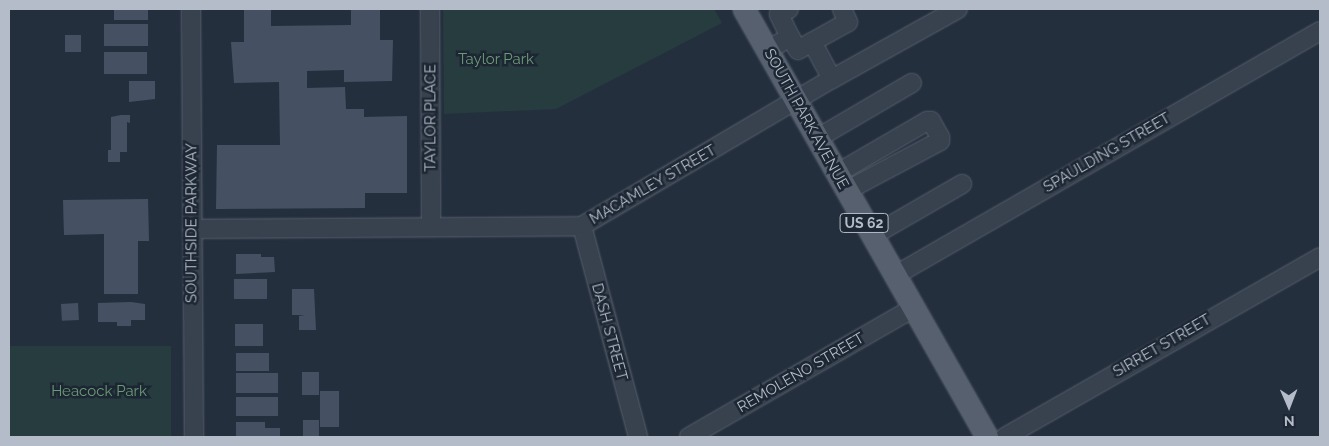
<!DOCTYPE html>
<html>
<head>
<meta charset="utf-8">
<style>
	body { margin:0 }
	#map { position:relative; width:1329px; height:446px; overflow:hidden; background:#242f3e; font-family:Raleway,sans-serif }
	div>[style] { position:absolute }
	.green>* { inset:0; background:#263c3f; transform-origin:0 0 }
	.building>* { inset:0; background:#455162; transform-origin:0 0 }
	.roads { filter:drop-shadow(0 0 1px #565f6c) drop-shadow(0 0 1px #565f6c) }
	.minor>* { height:18px; margin:-9px; padding:0 9px; transform-origin:9px; border-radius:9px; background:#38414e }
	.major>* { height:22px; margin:-11px; padding:0 11px; transform-origin:11px; border-radius:11px; background:#56606e }
	span { translate:-50% -50%; white-space:nowrap; text-align:center; line-height:1.15; -webkit-text-stroke:5px #1d2633; paint-order:stroke }
	.shield-label span { padding:1px 4px; background:#1d2633; border:1px solid; border-radius:4px; -webkit-text-stroke-width:0 }
	.shield-label { font-size:14px; color:#b4bcc9; font-weight:700 }
	.park-label { font-size:15px; color:#6b9a76 }
	.street-label { font-size:15px; color:#b4bcc9 }
	.frame { position:absolute; inset:0; border:10px solid #b4bcc9; pointer-events:none }
	.north { position:absolute; left:1264px; top:381px; width:50px; height:50px; -webkit-text-stroke:4px #1d2633; paint-order:stroke; rotate:179deg; font-size:14px; font-weight:700; line-height:20px; text-align:center; color:#b4bcc9 }
	.north::after { content:''; display:block; margin:auto; width:18px; height:22px; background:#b4bcc9; clip-path:polygon(50% 0,100% 100%,50% 72%,0 100%) }
</style>
</head>
<body>
<div id="map">
	<div class="green">
		<i style="clip-path:polygon(443px 9px,714px 9px,722px 23px,556px 109px,444px 114px)"></i>
		<i style="left:171px;top:346px;width:91px;height:162px;rotate:90deg"></i>
	</div>
	<div class="building">
		<i style="left:114px;top:9px;width:34px;height:11px"></i>
		<i style="clip-path:polygon(244px 9px,271px 9px,271px 26px,351px 25px,351px 9px,380px 9px,380px 40px,393px 40px,392px 81px,344px 82px,344px 70px,307px 71px,307px 88px,345px 87px,346px 109px,364px 109px,364px 117px,407px 116px,407px 193px,365px 193px,365px 208px,216px 209px,217px 145px,280px 145px,279px 82px,234px 83px,231px 42px,244px 42px)"></i>
		<i style="left:148px;top:24px;width:22px;height:44px;rotate:90deg"></i>
		<i style="left:65px;top:35px;width:16px;height:17px"></i>
		<i style="left:104px;top:52px;width:43px;height:22px"></i>
		<i style="clip-path:polygon(129px 81px,155px 81px,155px 99px,129px 102px)"></i>
		<i style="clip-path:polygon(121px 115px,130px 115px,130px 123px,127px 122px,127px 152px,120px 152px,120px 162px,108px 162px,108px 150px,111px 150px,111px 117px)"></i>
		<i style="clip-path:polygon(148px 199px,149px 241px,138px 241px,138px 294px,104px 294px,104px 234px,64px 235px,63px 200px)"></i>
		<i style="clip-path:polygon(236px 254px,261px 254px,261px 257px,274px 257px,275px 272px,236px 274px)"></i>
		<i style="left:234px;top:279px;width:33px;height:20px"></i>
		<i style="clip-path:polygon(292px 289px,314px 289px,316px 330px,299px 330px,299px 316px,305px 315px,292px 315px)"></i>
		<i style="clip-path:polygon(131px 302px,145px 304px,145px 320px,131px 320px,131px 326px,117px 326px,117px 322px,98px 322px,98px 303px)"></i>
		<i style="left:78px;top:303px;width:17px;height:17px;rotate:87deg"></i>
		<i style="left:263px;top:324px;width:22px;height:28px;rotate:90deg"></i>
		<i style="left:236px;top:353px;width:33px;height:18px"></i>
		<i style="left:302px;top:372px;width:17px;height:23px"></i>
		<i style="left:236px;top:373px;width:42px;height:20px"></i>
		<i style="left:320px;top:391px;width:19px;height:36px"></i>
		<i style="left:236px;top:397px;width:42px;height:19px"></i>
		<i style="left:303px;top:420px;width:16px;height:17px"></i>
		<i style="clip-path:polygon(236px 422px,265px 422px,265px 428px,280px 428px,280px 437px,236px 437px)"></i>
	</div>
	<div class="roads">
		<div class="minor">
			<i style="left:191px;top:9px;width:428px;rotate:89.6deg"></i>
			<i style="left:430px;top:9px;width:218px;rotate:89.7deg"></i>
			<i style="left:790px;top:37px;width:15px;rotate:58deg"></i>
			<i style="left:798px;top:50px;width:16px;rotate:-30deg"></i>
			<i style="left:768px;top:50px;width:26px;rotate:-31deg"></i>
			<i style="left:790px;top:37px;width:25px;rotate:-116deg"></i>
			<i style="left:779px;top:14px;width:11px;rotate:-27deg"></i>
			<i style="left:832px;top:79px;width:42px;rotate:-118.4deg"></i>
			<i style="left:812px;top:42px;width:41px;rotate:-29.1deg"></i>
			<i style="left:848px;top:22px;width:14px;rotate:-115deg"></i>
			<i style="left:816px;top:139px;width:111px;rotate:-30.3deg"></i>
			<i style="left:836px;top:174px;width:105px;rotate:-30.2deg"></i>
			<i style="left:927px;top:121px;width:4px"></i>
			<i style="left:931px;top:121px;width:18px;rotate:61deg"></i>
			<i style="left:940px;top:137px;width:4px;rotate:90deg"></i>
			<i style="left:940px;top:141px;width:106px;rotate:152deg"></i>
			<i style="left:582px;top:226px;width:218px;rotate:75.1deg"></i>
			<i style="left:192px;top:229px;width:390px;rotate:-0.4deg"></i>
			<i style="left:582px;top:226px;width:290px;rotate:-30.5deg"></i>
			<i style="left:832px;top:79px;width:144px;rotate:-29.1deg"></i>
			<i style="left:872px;top:236px;width:104px;rotate:-30deg"></i>
			<i style="left:894px;top:276px;width:491px;rotate:-29.9deg"></i>
			<i style="left:689px;top:437px;width:258px;rotate:-29.9deg"></i>
			<i style="left:1005px;top:437px;width:363px;rotate:-29.7deg"></i>
		</div>
		<div class="major">
			<i style="left:744px;top:9px;width:492px;rotate:60.4deg"></i>
		</div>
	</div>
	<div class="shield-label">
		<span style="left:864px;top:223px">US 62</span>
	</div>
	<div class="park-label">
		<span style="left:496px;top:60px">Taylor Park</span>
		<span style="left:99px;top:392px">Heacock Park</span>
	</div>
	<div class="street-label">
		<span style="left:431px;top:118px;rotate:-90deg">TAYLOR PLACE</span>
		<span style="left:806px;top:119px;rotate:61deg">SOUTH PARK AVENUE</span>
		<span style="left:1107px;top:153px;rotate:-30deg">SPAULDING STREET</span>
		<span style="left:653px;top:185px;rotate:-30deg">MACAMLEY STREET</span>
		<span style="left:192px;top:223px;rotate:-90deg">SOUTHSIDE PARKWAY</span>
		<span style="left:609px;top:332px;rotate:75deg">DASH STREET</span>
		<span style="left:1162px;top:346px;rotate:-30deg">SIRRET STREET</span>
		<span style="left:801px;top:373px;rotate:-30deg">REMOLENO STREET</span>
	</div>
	<div class="frame"></div>
	<div class="north">N</div>
</div>
</body>
</html>
